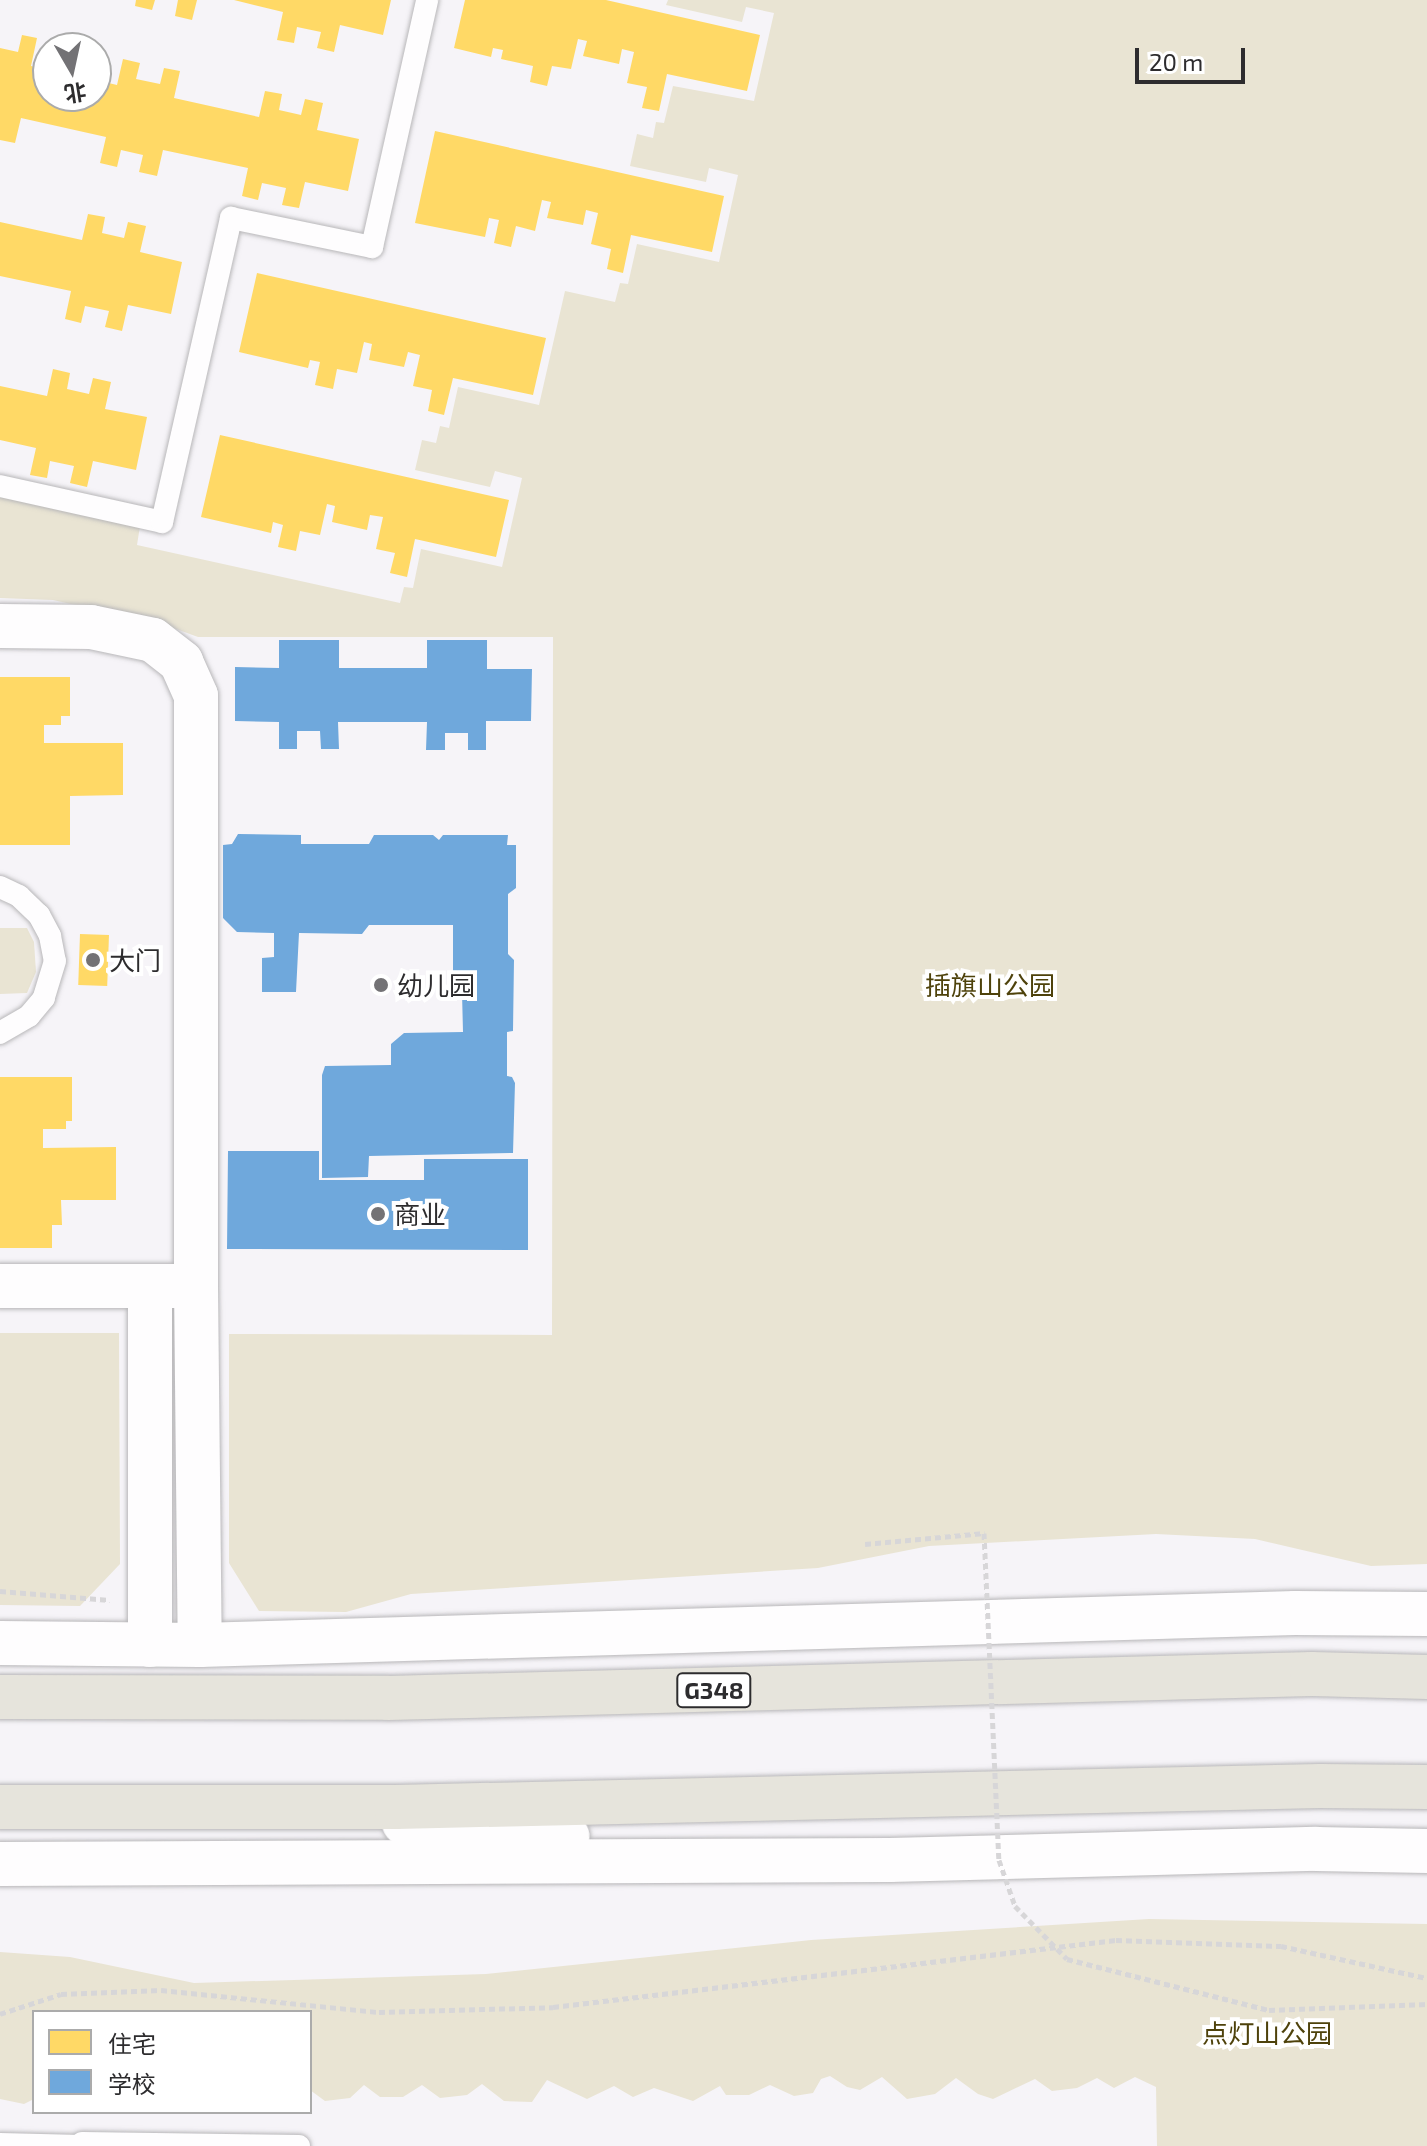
<!DOCTYPE html>
<html>
<head>
<meta charset="utf-8">
<style>
	body { margin:0 }
	#map { position:relative; width:1427px; height:2146px; overflow:hidden; background:#f6f4f8; font-family:"Exo 2","Noto Sans SC",sans-serif }
	div>[style] { position:absolute }
	.green>* { inset:0; background:#e9e4d3 }
	.homes>* { inset:0; background:#ffd966; transform-origin:0 0 }
	.schools>* { inset:0; background:#6fa8dc }
	.path>* { height:5px; margin-top:-2.5px; transform-origin:0; background:repeating-linear-gradient(90deg,#d7d6d8 0 6px,transparent 0 10px) }
	.roads { filter:drop-shadow(0 0 2px #b8b7b9) drop-shadow(0 0 2px #b8b7b9) }
	.lane>* { height:22px; margin:-11px; padding:0 11px; transform-origin:11px; border-radius:11px; background:#fefdfe }
	.street>* { height:44px; margin:-22px; padding:0 22px; transform-origin:22px; border-radius:22px; background:#fefdfe }
	.secondary>* { height:44px; margin:-22px; padding:0 22px; transform-origin:22px; border-radius:22px; background:#fefdfe }
	.highway>* { height:44px; margin:-22px; padding:0 22px; transform-origin:22px; border-radius:22px; background:#e6e4dc }
	.path-bridge>* { height:5px; margin-top:-2.5px; transform-origin:0; background:repeating-linear-gradient(90deg,#d7d6d8 0 6px,transparent 0 10px) }
	.dots>* { width:22px; height:22px; translate:-50% -50%; box-sizing:border-box; border:4px solid #fff; border-radius:50% }
	span { translate:-50% -50%; white-space:nowrap; text-align:center; line-height:1.15; -webkit-text-stroke:8px #fff; paint-order:stroke }
	.shield-label span { padding:2px 6px; background:#fff; border:2px solid; border-radius:6px; -webkit-text-stroke-width:0 }
	.shield-label { font-size:24px; color:#2d2c2e; font-weight:700 }
	.poi-label { font-size:26px; color:#2d2c2e }
	.left { translate:0 -50%; text-align:left }
	.park-label { font-size:26px; color:#4e420b }
	.legend { position:absolute; left:32px; top:2010px; width:280px; height:104px; box-sizing:border-box; background:#fff; border:2px solid #ababab; margin:0; padding:10px 14px; list-style:none; font-size:24px; color:#2d2c2e }
	.legend li { display:flex; align-items:center; gap:16px; height:40px }
	.legend b { width:40px; border:2px solid #ababab }
	.north { position:absolute; left:32px; top:32px; width:80px; height:80px; box-sizing:border-box; background:#fff; border:2px solid #ababab; border-radius:50%; rotate:171deg; font-size:22px; font-weight:700; line-height:32px; text-align:center; color:#2d2c2e }
	.north::after { content:''; display:block; margin:auto; width:28px; height:36px; background:#737275; clip-path:polygon(50% 0,100% 100%,50% 72%,0 100%) }
	.scale { position:absolute; left:1135px; top:48px; width:110px; height:36px; box-sizing:border-box; border:4px solid #2d2c2e; border-top:0; padding-left:10px; font-size:24px; line-height:28px; white-space:nowrap; color:#2d2c2e; -webkit-text-stroke:6px #fff; paint-order:stroke }
</style>
</head>
<body>
<div id="map">
	<div class="green">
		<i style="clip-path:polygon(668px 0,1427px 0,1427px 1564px,1371px 1566px,1255px 1539px,1156px 1534px,929px 1546px,818px 1568px,411px 1594px,346px 1612px,259px 1611px,229px 1563px,229px 1334px,552px 1335px,553px 637px,198px 637px,168px 626px,53px 600px,0 598px,0 495px,140px 526px,137px 545px,400px 603px,404px 587px,413px 588px,421px 549px,502px 567px,522px 478px,495px 471px,490px 487px,415px 470px,422px 440px,436px 443px,440px 426px,449px 428px,458px 387px,539px 405px,565px 291px,615px 302px,620px 283px,628px 284px,637px 244px,719px 262px,738px 175px,709px 168px,706px 182px,630px 166px,637px 134px,653px 138px,656px 122px,664px 123px,673px 86px,754px 101px,774px 13px,746px 7px,742px 22px,666px 5px)"></i>
		<i style="clip-path:polygon(0 928px,27px 928px,34px 942px,36px 972px,27px 993px,0 994px)"></i>
		<i style="clip-path:polygon(0 1333px,119px 1333px,120px 1564px,80px 1606px,0 1605px)"></i>
		<i style="clip-path:polygon(1149px 1919px,1427px 1924px,1427px 2146px,1157px 2146px,1156px 2087px,1135px 2077px,1114px 2088px,1097px 2078px,1077px 2088px,1052px 2091px,1035px 2079px,993px 2099px,978px 2094px,956px 2078px,935px 2094px,907px 2099px,882px 2077px,860px 2090px,847px 2087px,830px 2076px,821px 2079px,813px 2093px,794px 2096px,770px 2085px,749px 2095px,726px 2095px,720px 2086px,693px 2101px,654px 2088px,633px 2097px,614px 2086px,587px 2099px,547px 2080px,532px 2102px,504px 2101px,482px 2084px,467px 2095px,440px 2098px,422px 2085px,403px 2097px,380px 2097px,364px 2085px,350px 2098px,325px 2101px,310px 2090px,310px 2012px,34px 2012px,34px 2099px,24px 2104px,0 2099px,0 1952px,70px 1957px,194px 1983px,486px 1974px,811px 1940px)"></i>
	</div>
	<div class="homes">
		<i style="clip-path:polygon(136px 0,155px 0,152px 10px,135px 6px)"></i>
		<i style="clip-path:polygon(178px 0,197px 0,192px 20px,175px 16px)"></i>
		<i style="clip-path:polygon(234px 0,391px 0,383px 35px,340px 25px,334px 52px,317px 48px,321px 32px,297px 27px,294px 43px,277px 40px,283px 12px)"></i>
		<i style="clip-path:polygon(465px 0,606px 0,760px 35px,747px 91px,667px 74px,659px 111px,642px 108px,647px 87px,627px 83px,634px 52px,622px 49px,619px 64px,583px 56px,587px 41px,578px 39px,571px 69px,552px 66px,547px 86px,530px 82px,533px 66px,501px 59px,503px 50px,493px 48px,491px 57px,454px 48px)"></i>
		<i style="clip-path:polygon(22px 35px,37px 38px,31px 66px,48px 70px,48px 96px,96px 96px,96px 80px,117px 85px,123px 59px,140px 63px,136px 79px,160px 84px,164px 68px,180px 71px,174px 98px,259px 117px,265px 91px,282px 94px,279px 110px,301px 115px,305px 99px,323px 103px,317px 130px,359px 139px,348px 191px,305px 182px,299px 208px,282px 205px,286px 188px,262px 183px,258px 200px,242px 196px,248px 168px,163px 150px,157px 176px,139px 172px,143px 155px,121px 150px,117px 167px,100px 163px,106px 137px,21px 118px,15px 143px,0 140px,0 48px,18px 52px)"></i>
		<i style="clip-path:polygon(435px 131px,724px 196px,712px 252px,631px 235px,623px 273px,607px 269px,611px 249px,591px 244px,598px 213px,586px 210px,583px 225px,547px 218px,551px 202px,542px 200px,535px 231px,516px 226px,511px 247px,494px 243px,499px 220px,489px 218px,485px 237px,415px 223px)"></i>
		<i style="clip-path:polygon(88px 214px,105px 217px,102px 233px,124px 238px,128px 222px,146px 226px,140px 252px,182px 262px,171px 314px,128px 305px,122px 331px,105px 327px,109px 311px,85px 306px,81px 323px,65px 319px,71px 291px,0 276px,0 222px,82px 240px)"></i>
		<i style="clip-path:polygon(257px 273px,546px 338px,533px 395px,453px 378px,444px 415px,428px 411px,432px 390px,413px 386px,420px 355px,408px 352px,404px 367px,369px 360px,372px 344px,364px 342px,357px 373px,337px 369px,333px 389px,315px 385px,320px 362px,310px 360px,308px 368px,239px 352px)"></i>
		<i style="clip-path:polygon(53px 369px,70px 373px,67px 389px,89px 394px,93px 378px,111px 382px,105px 409px,147px 417px,136px 470px,93px 461px,87px 487px,70px 483px,74px 466px,50px 461px,47px 478px,30px 475px,36px 448px,0 440px,0 386px,47px 396px)"></i>
		<i style="clip-path:polygon(220px 435px,509px 500px,496px 557px,415px 539px,407px 577px,390px 573px,395px 553px,376px 549px,383px 517px,370px 515px,367px 530px,332px 522px,335px 506px,327px 504px,320px 535px,300px 531px,296px 551px,278px 547px,283px 525px,273px 522px,271px 533px,201px 517px)"></i>
		<i style="clip-path:polygon(0 677px,70px 677px,70px 716px,61px 716px,61px 725px,44px 725px,44px 743px,123px 743px,123px 795px,70px 796px,70px 845px,0 845px)"></i>
		<i style="left:80px;top:934px;width:29px;height:51px;rotate:2deg"></i>
		<i style="clip-path:polygon(0 1077px,72px 1077px,72px 1121px,66px 1121px,66px 1129px,43px 1129px,43px 1148px,116px 1147px,116px 1200px,61px 1200px,62px 1225px,52px 1225px,52px 1248px,0 1248px)"></i>
	</div>
	<div class="schools">
		<i style="clip-path:polygon(279px 640px,339px 640px,339px 668px,427px 668px,427px 640px,487px 640px,487px 669px,532px 669px,531px 721px,486px 721px,486px 750px,468px 750px,468px 733px,445px 733px,445px 750px,426px 750px,427px 722px,338px 722px,339px 749px,321px 749px,320px 731px,297px 731px,297px 749px,279px 749px,279px 722px,235px 721px,235px 667px,279px 668px)"></i>
		<i style="clip-path:polygon(238px 834px,301px 835px,301px 844px,369px 844px,374px 835px,433px 835px,439px 840px,443px 835px,508px 835px,507px 845px,516px 845px,516px 888px,508px 894px,508px 954px,514px 960px,513px 1031px,507px 1032px,507px 1076px,512px 1077px,515px 1083px,513px 1153px,369px 1156px,368px 1177px,322px 1178px,322px 1075px,325px 1066px,391px 1065px,391px 1044px,404px 1033px,463px 1032px,462px 993px,456px 992px,453px 986px,453px 925px,369px 925px,362px 934px,299px 933px,296px 992px,262px 992px,262px 958px,274px 957px,274px 933px,237px 932px,223px 918px,223px 845px,232px 844px)"></i>
		<i style="clip-path:polygon(228px 1151px,319px 1151px,319px 1180px,424px 1180px,424px 1159px,528px 1159px,528px 1250px,227px 1249px)"></i>
	</div>
	<div class="path">
		<i style="left:865px;top:1544px;width:120px;rotate:-5.3deg"></i>
		<i style="left:0;top:1591px;width:110px;rotate:4.7deg"></i>
		<i style="left:0;top:2014px;width:64px;rotate:-18.2deg"></i>
		<i style="left:61px;top:1994px;width:100px;rotate:-2.3deg"></i>
		<i style="left:161px;top:1990px;width:219px;rotate:5.8deg"></i>
		<i style="left:379px;top:2012px;width:174px;rotate:-1.6deg"></i>
		<i style="left:553px;top:2007px;width:567px;rotate:-6.79deg"></i>
		<i style="left:1116px;top:1940px;width:165px;rotate:2.1deg"></i>
		<i style="left:1281px;top:1946px;width:149px;rotate:12.4deg"></i>
	</div>
	<div class="roads">
		<div class="lane">
			<i style="left:0;top:486px;width:166px;rotate:12.5deg"></i>
			<i style="left:162px;top:522px;width:312px;rotate:-77.2deg"></i>
			<i style="left:231px;top:218px;width:144px;rotate:11.6deg"></i>
			<i style="left:372px;top:247px;width:253px;rotate:-77.4deg"></i>
			<i style="left:0;top:887px;width:21px;rotate:25deg"></i>
			<i style="left:19px;top:896px;width:28px;rotate:44deg"></i>
			<i style="left:39px;top:915px;width:24px;rotate:62deg"></i>
			<i style="left:50px;top:936px;width:25px;rotate:79deg"></i>
			<i style="left:55px;top:961px;width:39px;rotate:107deg"></i>
			<i style="left:44px;top:998px;width:23px;rotate:130deg"></i>
			<i style="left:29px;top:1016px;width:34px;rotate:150deg"></i>
			<i style="left:82px;top:2143px;width:217px;rotate:0.8deg"></i>
			<i style="left:0;top:2144px;width:81px;rotate:1.4deg"></i>
		</div>
		<div class="street">
			<i style="left:0;top:626px;width:91px;rotate:0.6deg"></i>
			<i style="left:91px;top:627px;width:63px;rotate:11.8deg"></i>
			<i style="left:153px;top:640px;width:36px;rotate:38deg"></i>
			<i style="left:181px;top:662px;width:37px;rotate:66deg"></i>
			<i style="left:196px;top:696px;width:590px;rotate:90deg"></i>
			<i style="left:196px;top:1286px;width:359px;rotate:89.4deg"></i>
			<i style="left:0;top:1286px;width:177px"></i>
			<i style="left:150px;top:1645px;width:358px;rotate:-90deg"></i>
		</div>
		<div class="secondary">
			<i style="left:0;top:1643px;width:200px;rotate:0.6deg"></i>
			<i style="left:200px;top:1645px;width:1095px;rotate:-1.67deg"></i>
			<i style="left:1295px;top:1613px;width:132px;rotate:0.4deg"></i>
			<i style="left:404px;top:1823px;width:164px;rotate:4.6deg"></i>
			<i style="left:0;top:1864px;width:890px;rotate:-0.26deg"></i>
			<i style="left:890px;top:1860px;width:426px;rotate:-1.5deg"></i>
			<i style="left:1316px;top:1849px;width:111px;rotate:1deg"></i>
		</div>
		<div class="highway">
			<i style="left:0;top:1697px;width:388px;rotate:0.1deg"></i>
			<i style="left:388px;top:1698px;width:924px;rotate:-1.49deg"></i>
			<i style="left:1312px;top:1674px;width:115px;rotate:1.5deg"></i>
			<i style="left:0;top:1807px;width:396px"></i>
			<i style="left:396px;top:1807px;width:924px;rotate:-1.3deg"></i>
			<i style="left:1320px;top:1786px;width:107px;rotate:0.5deg"></i>
		</div>
	</div>
	<div class="path-bridge">
		<i style="left:984px;top:1533px;width:327px;rotate:87.4deg"></i>
		<i style="left:999px;top:1860px;width:49px;rotate:70.8deg"></i>
		<i style="left:1015px;top:1906px;width:74px;rotate:45.5deg"></i>
		<i style="left:1067px;top:1959px;width:208px;rotate:14.2deg"></i>
		<i style="left:1269px;top:2010px;width:158px;rotate:-2.2deg"></i>
	</div>
	<div class="dots">
		<i style="left:93px;top:960px;background:#737275"></i>
		<i style="left:381px;top:985px;background:#737275"></i>
		<i style="left:378px;top:1214px;background:#737275"></i>
	</div>
	<div class="shield-label">
		<span style="left:714px;top:1690px">G348</span>
	</div>
	<div class="poi-label">
		<span class="left" style="left:109px;top:960px">大门</span>
		<span class="left" style="left:397px;top:985px">幼儿园</span>
		<span class="left" style="left:394px;top:1214px">商业</span>
	</div>
	<div class="park-label">
		<span style="left:990px;top:985px">插旗山公园</span>
		<span style="left:1267px;top:2033px">点灯山公园</span>
	</div>
	<ul class="legend">
	<li><b style="height:22px;background:#ffd966"></b>住宅</li>
	<li><b style="height:22px;background:#6fa8dc"></b>学校</li>
	</ul>
	<div class="north">北</div>
	<div class="scale">20 m</div>
</div>
</body>
</html>
